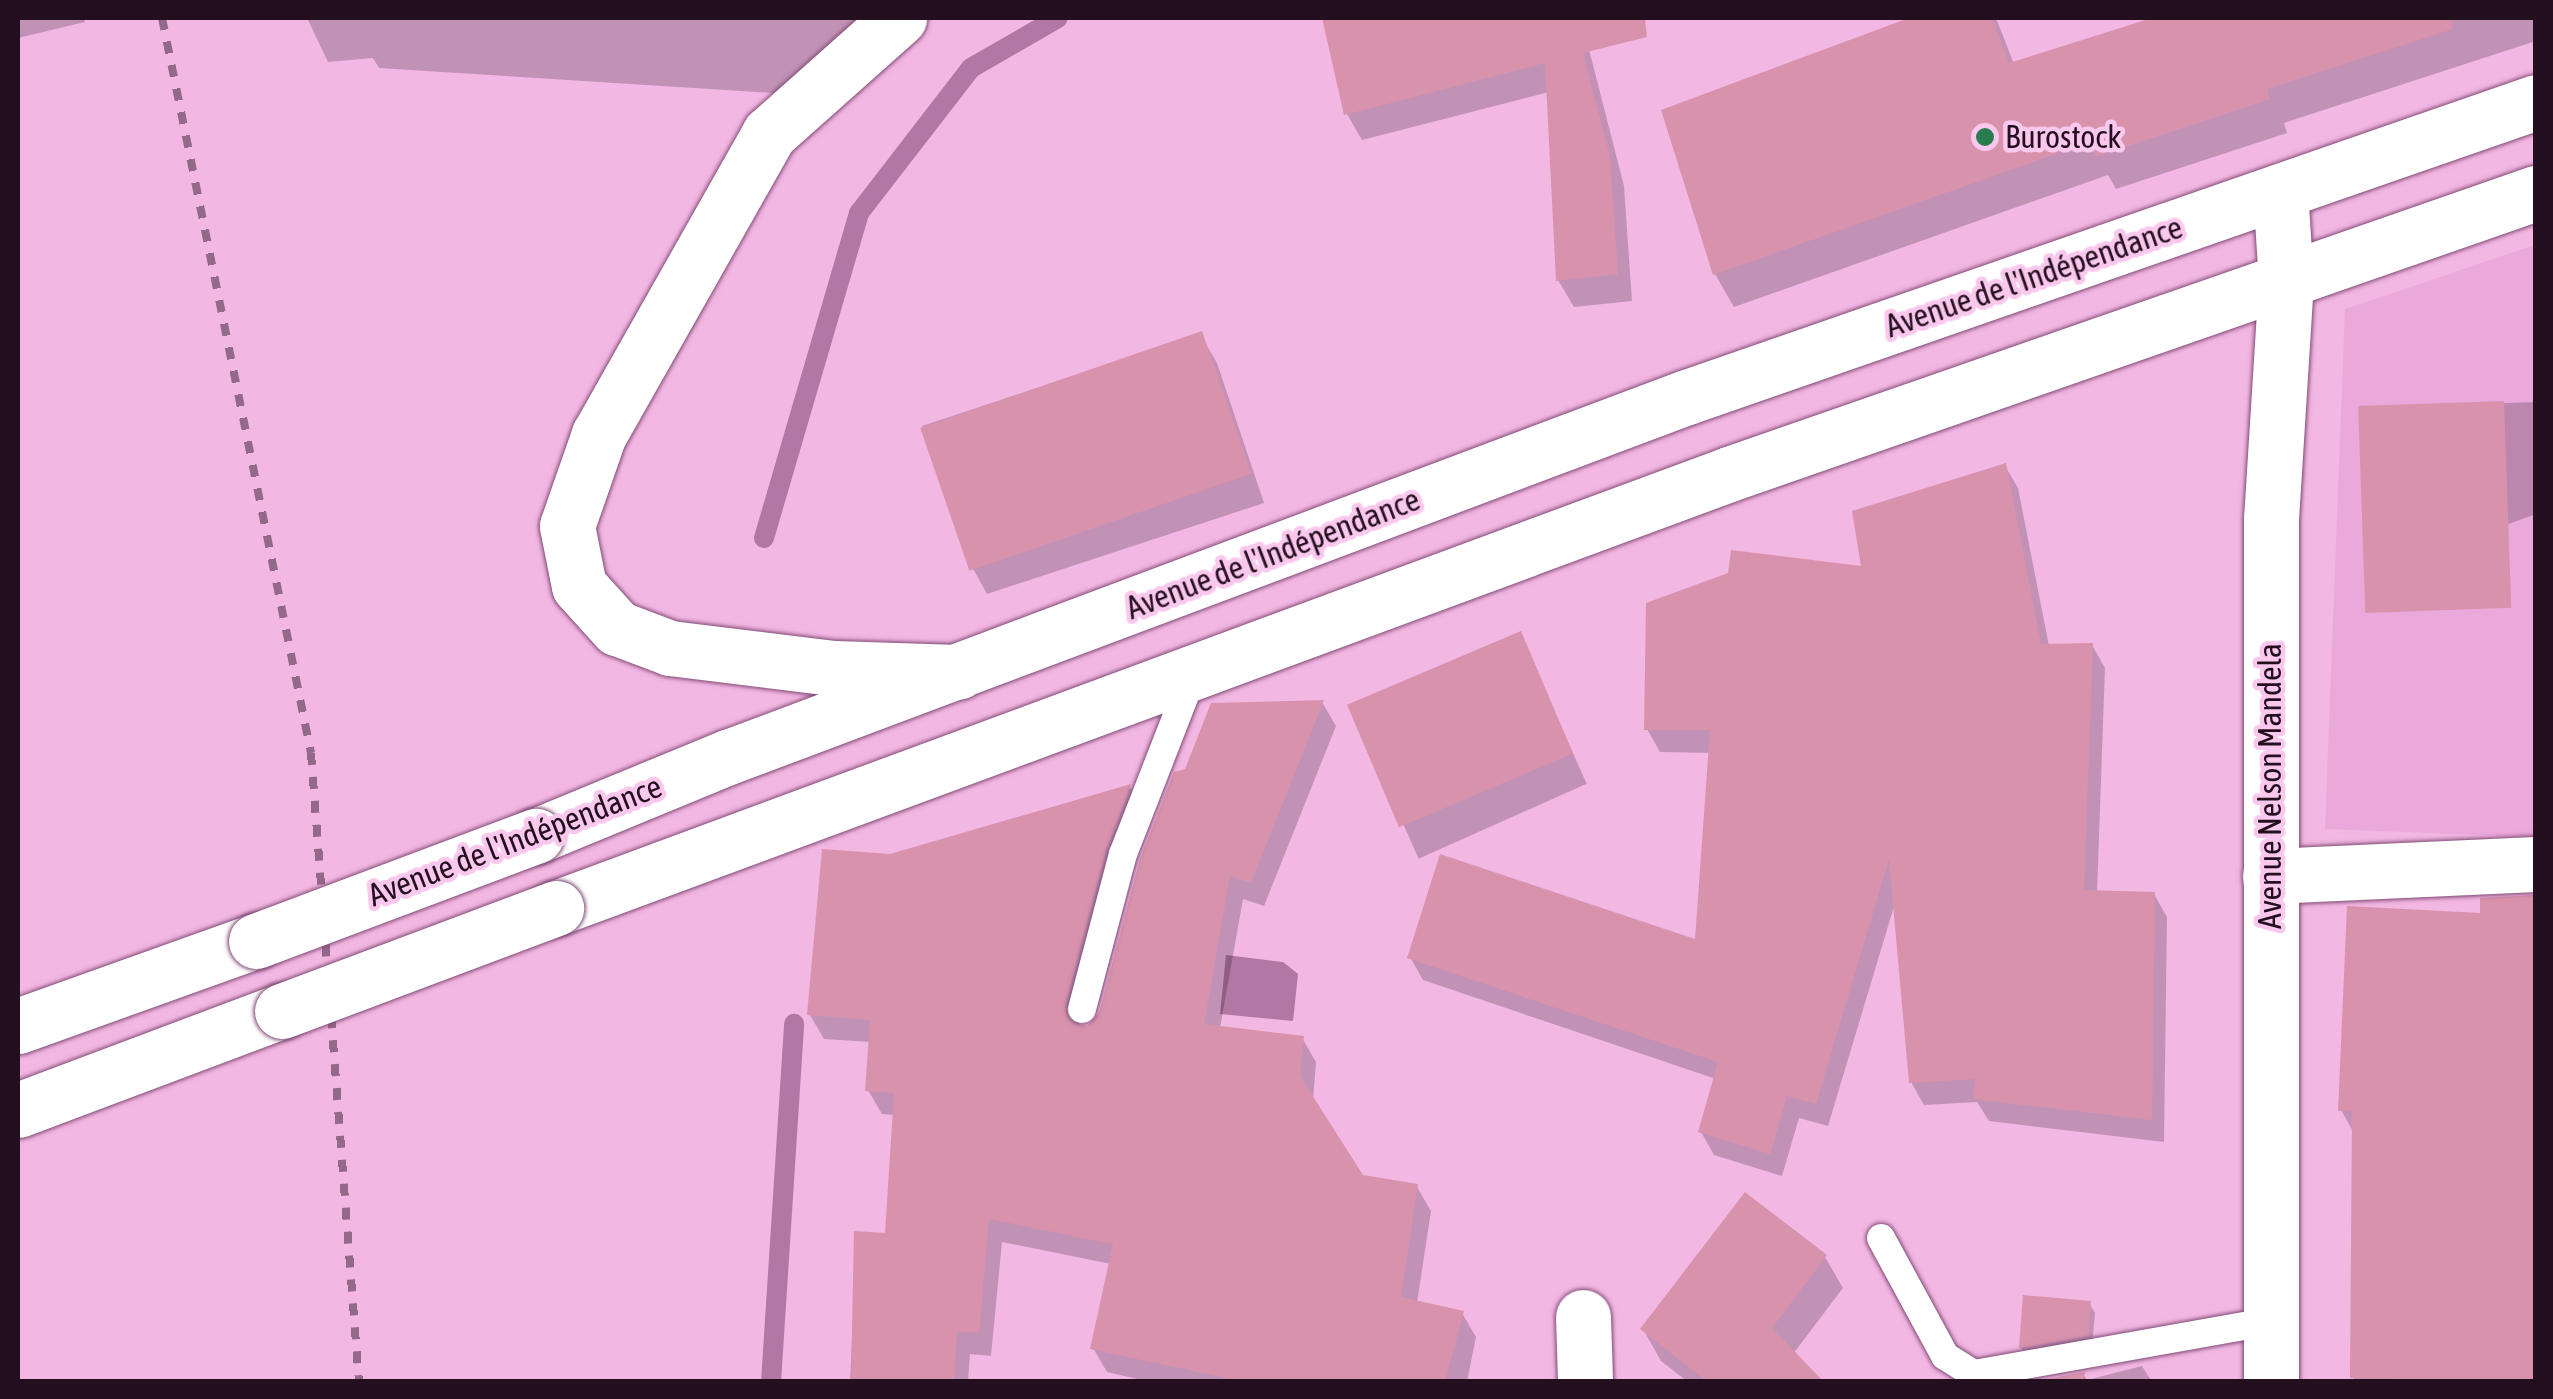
<!DOCTYPE html>
<html>
<head>
<meta charset="utf-8">
<style>
	body { margin:0 }
	#map { position:relative; width:2553px; height:1399px; overflow:hidden; background:#f3b7e4; font-family:"Asap Condensed",sans-serif }
	div>[style] { position:absolute }
	.built>* { inset:0; background:#eba9db }
	.water>* { inset:0; background:#b277a4 }
	.shadow>* { inset:0; background:#0003; transform-origin:0 0 }
	.stream>* { height:20px; margin:-10px; padding:0 10px; transform-origin:10px; border-radius:10px; background:#b277a4 }
	.building>* { inset:0; background:#d992ac; transform-origin:0 0 }
	.roads { filter:drop-shadow(0 0 2px #804c75) drop-shadow(0 0 2px #804c75) }
	.lane>* { height:28px; margin:-14px; padding:0 14px; transform-origin:14px; border-radius:14px; background:#fff }
	.street>* { height:55px; margin:-27.5px; padding:0 27.5px; transform-origin:27.5px; border-radius:27.5px; background:#fff }
	.secondary>* { height:55px; margin:-27.5px; padding:0 27.5px; transform-origin:27.5px; border-radius:27.5px; background:#fff }
	.rail>* { height:8px; margin-top:-4px; transform-origin:0; background:repeating-linear-gradient(90deg,#926988 0 12px,transparent 0 24px) }
	.bridges { filter:drop-shadow(0 0 2px #804c75) drop-shadow(0 0 2px #804c75) }
	.secondary-bridge>* { height:55px; margin:-27.5px; padding:0 27.5px; transform-origin:27.5px; border-radius:27.5px; background:#fff }
	.dots>* { width:28px; height:28px; translate:-50% -50%; box-sizing:border-box; border:5px solid #fac8ed; border-radius:50% }
	span { translate:-50% -50%; white-space:nowrap; text-align:center; line-height:1.15; -webkit-text-stroke:9px #fac8ed; paint-order:stroke }
	.poi-label { font-size:32px; color:#240f1f }
	.left { translate:0 -50%; text-align:left }
	.street-label { font-size:32px; color:#240f1f }
	.frame { position:absolute; inset:0; border:20px solid #240f1f; pointer-events:none }
</style>
</head>
<body>
<div id="map">
	<div class="built">
		<i style="clip-path:polygon(2535px 245px,2535px 837px,2325px 829px,2345px 309px)"></i>
	</div>
	<div class="water">
		<i style="clip-path:polygon(1226px 955px,1283px 962px,1298px 974px,1293px 1021px,1220px 1014px)"></i>
	</div>
	<div class="shadow">
		<i style="clip-path:polygon(18px 18px,84px 18px,85px 22px,18px 38px)"></i>
		<i style="clip-path:polygon(307px 18px,902px 18px,821px 96px,379px 68px,373px 58px,328px 62px)"></i>
		<i style="clip-path:polygon(1342px 18px,1581px 18px,1624px 186px,1632px 301px,1574px 307px,1558px 280px,1549px 92px,1362px 140px,1347px 114px,1326px 22px)"></i>
		<i style="clip-path:polygon(1916px 18px,1996px 18px,2014px 64px,2161px 18px,2536px 18px,2536px 41px,2284px 123px,2287px 133px,2116px 189px,2108px 175px,1734px 307px,1715px 274px,1664px 111px)"></i>
		<i style="clip-path:polygon(1200px 334px,1217px 363px,1264px 503px,987px 594px,971px 565px,922px 426px)"></i>
		<i style="clip-path:polygon(2536px 402px,2536px 514px,2382px 570px,2361px 408px)"></i>
		<i style="clip-path:polygon(2005px 466px,2018px 488px,2049px 646px,2092px 645px,2105px 668px,2097px 893px,2154px 894px,2167px 917px,2164px 1142px,1989px 1121px,1977px 1102px,1924px 1105px,1911px 1082px,1895px 903px,1828px 1126px,1799px 1118px,1782px 1176px,1714px 1155px,1701px 1132px,1716px 1079px,1423px 980px,1410px 957px,1697px 942px,1711px 753px,1660px 752px,1647px 729px)"></i>
		<i style="left:1520px;top:634px;width:164px;height:184px;rotate:66deg"></i>
		<i style="clip-path:polygon(1322px 702px,1336px 726px,1264px 906px,1243px 899px,1220px 1028px,1302px 1038px,1316px 1062px,1313px 1100px,1362px 1177px,1417px 1187px,1431px 1211px,1417px 1303px,1462px 1313px,1476px 1337px,1467px 1382px,1150px 1382px,1107px 1372px,1093px 1348px,1111px 1264px,1002px 1242px,991px 1356px,970px 1354px,968px 1382px,850px 1382px,857px 1233px,887px 1235px,895px 1115px,882px 1114px,868px 1090px,871px 1042px,824px 1039px,810px 1015px,891px 856px,1130px 787px,1144px 810px,1119px 875px,1079px 1026px,1088px 1028px)"></i>
		<i style="clip-path:polygon(2536px 895px,2536px 1382px,2354px 1382px,2354px 1133px,2341px 1110px,2482px 916px,2483px 900px)"></i>
		<i style="clip-path:polygon(1825px 1257px,1843px 1288px,1793px 1354px,1820px 1382px,1688px 1382px,1661px 1361px,1643px 1329px)"></i>
		<i style="clip-path:polygon(2025px 1298px,2089px 1303px,2095px 1313px,2092px 1346px,2027px 1357px,2021px 1348px)"></i>
		<i style="clip-path:polygon(2142px 1366px,2152px 1382px,2046px 1382px,2084px 1375px,2087px 1380px)"></i>
	</div>
	<div class="stream">
		<i style="left:764px;top:538px;width:339px;rotate:-73.7deg"></i>
		<i style="left:859px;top:213px;width:183px;rotate:-52.3deg"></i>
		<i style="left:971px;top:68px;width:100px;rotate:-29.9deg"></i>
		<i style="left:771px;top:1382px;width:359px;rotate:-86.3deg"></i>
	</div>
	<div class="building">
		<i style="clip-path:polygon(1322px 18px,1645px 18px,1647px 37px,1583px 53px,1610px 157px,1618px 274px,1556px 281px,1545px 63px,1344px 115px)"></i>
		<i style="clip-path:polygon(1909px 18px,1992px 18px,2009px 63px,2152px 18px,2451px 18px,2453px 29px,2267px 89px,2270px 99px,2095px 157px,2090px 142px,1713px 275px,1661px 110px)"></i>
		<i style="left:1202px;top:331px;width:151px;height:298px;rotate:71deg"></i>
		<i style="left:2504px;top:401px;width:207px;height:146px;rotate:88deg"></i>
		<i style="clip-path:polygon(2006px 463px,2041px 644px,2093px 643px,2084px 890px,2155px 892px,2152px 1120px,1973px 1099px,1975px 1079px,1909px 1083px,1889px 859px,1816px 1104px,1787px 1096px,1770px 1154px,1698px 1132px,1718px 1062px,1407px 958px,1440px 854px,1695px 939px,1710px 730px,1644px 730px,1646px 603px,1728px 573px,1731px 550px,1861px 566px,1852px 511px)"></i>
		<i style="left:1521px;top:631px;width:133px;height:189px;rotate:67deg"></i>
		<i style="clip-path:polygon(1324px 700px,1251px 883px,1230px 876px,1204px 1024px,1304px 1036px,1300px 1076px,1363px 1175px,1418px 1184px,1401px 1297px,1464px 1311px,1445px 1382px,1245px 1382px,1090px 1349px,1113px 1244px,989px 1219px,979px 1333px,957px 1331px,954px 1382px,851px 1382px,854px 1231px,885px 1233px,894px 1093px,865px 1091px,870px 1020px,807px 1015px,822px 849px,890px 854px,1131px 784px,1106px 850px,1065px 1005px,1070px 1022px,1087px 1026px,1099px 1013px,1140px 859px,1174px 772px,1185px 769px,1211px 703px)"></i>
		<i style="clip-path:polygon(2536px 895px,2536px 1382px,2350px 1378px,2352px 1111px,2338px 1111px,2347px 906px,2480px 913px,2480px 898px)"></i>
		<i style="clip-path:polygon(1745px 1192px,1827px 1255px,1772px 1328px,1824px 1382px,1708px 1382px,1640px 1329px)"></i>
		<i style="clip-path:polygon(2023px 1295px,2091px 1301px,2088px 1336px,2019px 1348px)"></i>
		<i style="clip-path:polygon(2085px 1372px,2084px 1382px,2032px 1382px)"></i>
	</div>
	<div class="roads">
		<div class="lane">
			<i style="left:1082px;top:1009px;width:160px;rotate:-75.2deg"></i>
			<i style="left:1123px;top:854px;width:193px;rotate:-68.7deg"></i>
			<i style="left:1881px;top:1238px;width:134px;rotate:61.5deg"></i>
			<i style="left:1945px;top:1356px;width:34px;rotate:32deg"></i>
			<i style="left:1974px;top:1374px;width:303px;rotate:-10.1deg"></i>
		</div>
		<div class="street">
			<i style="left:899px;top:18px;width:174px;rotate:138.3deg"></i>
			<i style="left:769px;top:134px;width:345px;rotate:119.5deg"></i>
			<i style="left:599px;top:434px;width:97px;rotate:109.2deg"></i>
			<i style="left:567px;top:526px;width:61px;rotate:78.7deg"></i>
			<i style="left:579px;top:586px;width:57px;rotate:47.9deg"></i>
			<i style="left:617px;top:628px;width:57px;rotate:20.7deg"></i>
			<i style="left:670px;top:648px;width:165px;rotate:7deg"></i>
			<i style="left:834px;top:668px;width:124px;rotate:1.8deg"></i>
			<i style="left:2270px;top:876px;width:266px;rotate:-2.6deg"></i>
			<i style="left:1583px;top:1317px;width:65px;rotate:88.2deg"></i>
		</div>
		<div class="secondary">
			<i style="left:536px;top:836px;width:208px;rotate:-22.4deg"></i>
			<i style="left:728px;top:757px;width:1024px;rotate:-20.58deg"></i>
			<i style="left:1687px;top:397px;width:899px;rotate:-19.16deg"></i>
			<i style="left:556px;top:908px;width:1251px;rotate:-20.3deg"></i>
			<i style="left:1729px;top:474px;width:855px;rotate:-19.2deg"></i>
			<i style="left:18px;top:1026px;width:253px;rotate:-19.7deg"></i>
			<i style="left:18px;top:1110px;width:282px;rotate:-20.6deg"></i>
			<i style="left:2271px;top:1382px;width:863px;rotate:-90deg"></i>
			<i style="left:2271px;top:519px;width:238px;rotate:-86.4deg"></i>
			<i style="left:2286px;top:281px;width:90px;rotate:-93.8deg"></i>
		</div>
	</div>
	<div class="rail">
		<i style="left:162px;top:18px;width:750px;rotate:78.54deg"></i>
		<i style="left:311px;top:753px;width:631px;rotate:85.64deg"></i>
	</div>
	<div class="bridges">
		<div class="secondary-bridge">
			<i style="left:256px;top:941px;width:299px;rotate:-20.6deg"></i>
			<i style="left:282px;top:1011px;width:293px;rotate:-20.6deg"></i>
		</div>
	</div>
	<div class="dots">
		<i style="left:1985px;top:137px;background:#297c4f"></i>
	</div>
	<div class="poi-label">
		<span class="left" style="left:2005px;top:137px">Burostock</span>
	</div>
	<div class="street-label">
		<span style="left:2034px;top:277px;rotate:-19deg">Avenue de l'Indépendance</span>
		<span style="left:1273px;top:554px;rotate:-21deg">Avenue de l'Indépendance</span>
		<span style="left:2270px;top:786px;rotate:-90deg">Avenue Nelson Mandela</span>
		<span style="left:515px;top:841px;rotate:-21deg">Avenue de l'Indépendance</span>
	</div>
	<div class="frame"></div>
</div>
</body>
</html>
